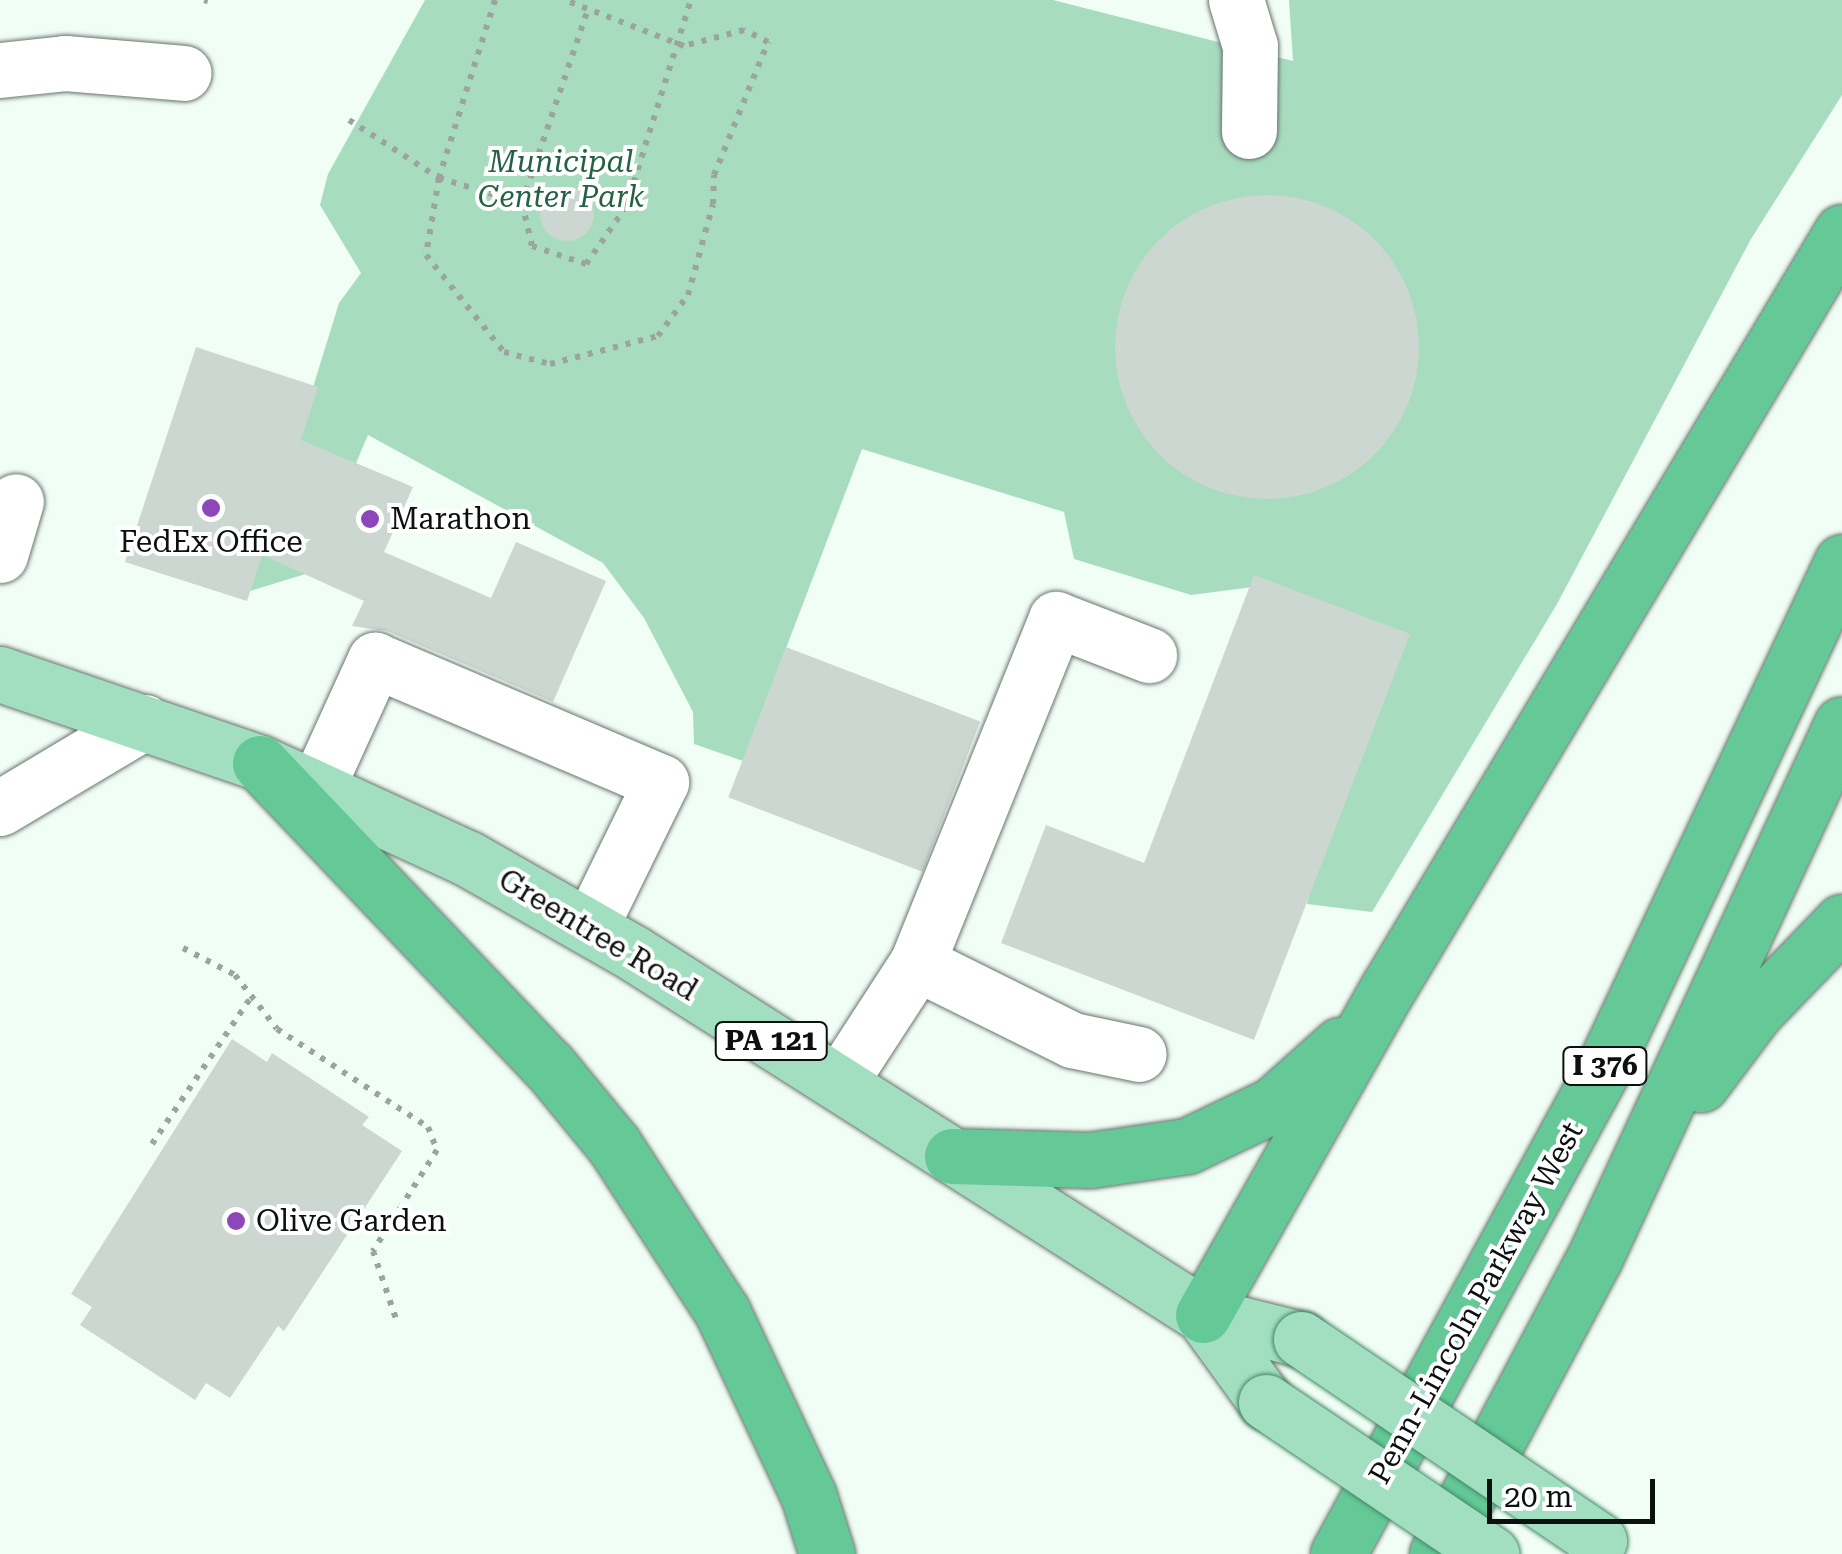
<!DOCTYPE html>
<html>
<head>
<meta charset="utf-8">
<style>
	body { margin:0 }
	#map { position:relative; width:1842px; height:1554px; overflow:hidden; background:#f1fef6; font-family:"Roboto Serif",serif }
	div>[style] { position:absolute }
	.green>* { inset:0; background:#a8dcbf }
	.building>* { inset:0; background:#cbd7d0; transform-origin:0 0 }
	.round { border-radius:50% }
	.path>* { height:6px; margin-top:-3px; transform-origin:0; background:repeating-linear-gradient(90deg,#9ba59f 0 5px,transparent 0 13px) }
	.roads { filter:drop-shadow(0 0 2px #69746e) drop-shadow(0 0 2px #69746e) }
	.minor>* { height:55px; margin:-27.5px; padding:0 27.5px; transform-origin:27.5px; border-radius:27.5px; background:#fff }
	.major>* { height:55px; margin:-27.5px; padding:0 27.5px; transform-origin:27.5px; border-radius:27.5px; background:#a2dfc1 }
	.highway>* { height:55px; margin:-27.5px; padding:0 27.5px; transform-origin:27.5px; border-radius:27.5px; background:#64c997 }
	.bridges { filter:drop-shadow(0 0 2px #458867) drop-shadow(0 0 2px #458867) }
	.major-bridge>* { height:55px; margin:-27.5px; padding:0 27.5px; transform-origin:27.5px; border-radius:27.5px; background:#a2dfc1 }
	.dots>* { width:28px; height:28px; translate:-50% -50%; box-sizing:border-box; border:5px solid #fff; border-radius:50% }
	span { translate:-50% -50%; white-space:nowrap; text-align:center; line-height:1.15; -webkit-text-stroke:8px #fff; paint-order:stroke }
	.shield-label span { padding:2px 8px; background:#fff; border:2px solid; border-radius:8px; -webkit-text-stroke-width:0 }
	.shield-label { font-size:28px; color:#0c100e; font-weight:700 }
	.park-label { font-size:30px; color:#256145; font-style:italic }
	.poi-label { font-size:30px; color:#0c100e }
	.left { translate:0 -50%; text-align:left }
	.street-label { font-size:30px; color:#0c100e }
	.scale { position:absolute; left:1487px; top:1479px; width:168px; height:45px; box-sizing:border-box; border:5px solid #0c100e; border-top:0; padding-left:12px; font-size:30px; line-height:35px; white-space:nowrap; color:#0c100e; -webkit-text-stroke:8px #fff; paint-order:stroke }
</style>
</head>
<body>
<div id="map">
	<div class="green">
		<i style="clip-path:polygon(425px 0,1053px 0,1293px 61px,1289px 0,1842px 0,1842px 95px,1751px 239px,1557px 604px,1372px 912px,1307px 904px,1378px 623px,1276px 584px,1191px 595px,1074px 559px,1064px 512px,862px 449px,743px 761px,694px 744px,693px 712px,644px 618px,603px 563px,368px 435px,309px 573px,250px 591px,339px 303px,361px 273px,320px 205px,328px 174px)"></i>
	</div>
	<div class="building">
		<i class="round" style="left:540px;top:187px;width:54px;height:54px"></i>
		<i class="round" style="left:1115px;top:195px;width:304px;height:304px"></i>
		<i style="clip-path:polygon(196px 347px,318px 387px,301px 440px,413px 487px,384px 552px,491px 598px,516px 542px,606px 581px,553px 702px,387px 631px,352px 626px,364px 601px,262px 555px,247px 601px,125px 562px)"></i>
		<i style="clip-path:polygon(1254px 575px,1410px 634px,1254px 1040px,1001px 943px,1046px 825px,1144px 863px)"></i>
		<i style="left:786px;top:647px;width:208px;height:161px;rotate:21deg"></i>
		<i style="clip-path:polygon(232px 1039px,267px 1062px,272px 1053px,369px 1117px,362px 1125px,402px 1151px,284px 1331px,278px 1326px,230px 1398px,206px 1383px,195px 1400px,80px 1325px,92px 1307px,71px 1294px)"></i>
	</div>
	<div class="path">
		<i style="left:204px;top:0;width:4px;rotate:14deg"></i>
		<i style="left:495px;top:0;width:187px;rotate:107.5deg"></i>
		<i style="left:439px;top:178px;width:87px;rotate:16.8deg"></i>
		<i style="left:522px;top:203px;width:44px;rotate:76.9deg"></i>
		<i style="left:532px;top:246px;width:57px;rotate:18.4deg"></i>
		<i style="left:586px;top:264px;width:70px;rotate:-54.9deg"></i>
		<i style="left:626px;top:207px;width:217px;rotate:-72.6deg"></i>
		<i style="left:349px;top:120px;width:107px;rotate:32.8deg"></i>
		<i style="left:439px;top:178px;width:78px;rotate:99.6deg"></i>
		<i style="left:426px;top:255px;width:124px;rotate:51.2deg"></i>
		<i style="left:504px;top:352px;width:48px;rotate:14.6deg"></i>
		<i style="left:550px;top:364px;width:112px;rotate:-14.5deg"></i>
		<i style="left:658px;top:336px;width:51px;rotate:-53.8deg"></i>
		<i style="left:688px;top:295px;width:94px;rotate:-74.6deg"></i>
		<i style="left:713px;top:204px;width:29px;rotate:-88deg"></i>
		<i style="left:714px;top:175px;width:144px;rotate:-67.9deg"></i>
		<i style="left:768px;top:42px;width:27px;rotate:-153deg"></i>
		<i style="left:744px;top:30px;width:62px;rotate:165.1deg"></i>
		<i style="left:684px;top:46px;width:128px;rotate:-158.9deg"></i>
		<i style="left:522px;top:203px;width:202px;rotate:-71.2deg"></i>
		<i style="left:183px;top:948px;width:59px;rotate:27.4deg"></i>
		<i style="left:235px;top:975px;width:68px;rotate:52.1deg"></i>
		<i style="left:277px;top:1029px;width:180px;rotate:33deg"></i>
		<i style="left:428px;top:1127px;width:25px;rotate:69deg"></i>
		<i style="left:437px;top:1150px;width:120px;rotate:122.4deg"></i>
		<i style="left:373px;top:1251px;width:75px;rotate:71.3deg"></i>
		<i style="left:152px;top:1144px;width:179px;rotate:-56deg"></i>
	</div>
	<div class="roads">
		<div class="minor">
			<i style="left:1236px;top:0;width:48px;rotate:73.1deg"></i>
			<i style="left:1250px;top:46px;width:85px;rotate:90.7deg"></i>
			<i style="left:0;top:70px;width:65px;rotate:-6.1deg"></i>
			<i style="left:65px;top:63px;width:119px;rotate:4.8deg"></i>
			<i style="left:0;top:555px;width:56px;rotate:-73.5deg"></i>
			<i style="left:317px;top:787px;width:140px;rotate:-65.5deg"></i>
			<i style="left:375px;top:660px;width:311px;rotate:23.1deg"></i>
			<i style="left:661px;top:782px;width:161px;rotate:116.1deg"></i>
			<i style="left:0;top:808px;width:168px;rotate:-30.8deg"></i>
			<i style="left:917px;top:963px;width:371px;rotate:-68deg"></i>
			<i style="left:1056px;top:619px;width:100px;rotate:21.2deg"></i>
			<i style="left:839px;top:1083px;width:143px;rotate:-57deg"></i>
			<i style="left:917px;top:963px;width:173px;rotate:26.4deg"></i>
			<i style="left:1072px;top:1040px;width:68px;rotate:11.8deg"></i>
		</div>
		<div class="major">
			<i style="left:0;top:674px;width:275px;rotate:18.9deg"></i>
			<i style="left:260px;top:763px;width:228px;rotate:24.7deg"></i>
			<i style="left:467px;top:858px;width:193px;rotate:29.7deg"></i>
			<i style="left:635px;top:954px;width:673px;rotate:32.44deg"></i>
			<i style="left:1203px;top:1315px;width:101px;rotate:13.8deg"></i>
			<i style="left:1203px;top:1315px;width:107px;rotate:54.1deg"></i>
		</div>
		<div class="highway">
			<i style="left:260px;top:763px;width:419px;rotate:46.4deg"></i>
			<i style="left:549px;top:1066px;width:102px;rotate:50.6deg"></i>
			<i style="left:614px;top:1145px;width:198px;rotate:57deg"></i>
			<i style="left:722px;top:1311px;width:205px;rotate:64.9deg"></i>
			<i style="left:809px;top:1497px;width:60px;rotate:72.5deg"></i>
			<i style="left:1701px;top:1084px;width:90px;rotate:-53.1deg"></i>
			<i style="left:1755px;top:1012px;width:125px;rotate:-46deg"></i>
			<i style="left:952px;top:1156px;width:138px;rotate:1.7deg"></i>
			<i style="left:1090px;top:1160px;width:98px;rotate:-8.2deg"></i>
			<i style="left:1187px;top:1146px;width:95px;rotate:-25.5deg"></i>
			<i style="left:1273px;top:1105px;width:90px;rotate:-41.8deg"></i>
			<i style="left:1203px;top:1315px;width:379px;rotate:-60.5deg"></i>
			<i style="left:1390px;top:985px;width:878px;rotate:-59.03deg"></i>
			<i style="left:1338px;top:1554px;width:557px;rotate:-61.36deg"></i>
			<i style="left:1605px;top:1065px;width:556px;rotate:-64.77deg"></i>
			<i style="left:1437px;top:1554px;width:336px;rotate:-62deg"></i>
			<i style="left:1595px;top:1257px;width:587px;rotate:-65.14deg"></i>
		</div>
	</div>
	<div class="bridges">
		<div class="major-bridge">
			<i style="left:1301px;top:1339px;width:360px;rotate:34.1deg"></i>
			<i style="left:1266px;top:1402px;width:272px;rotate:34deg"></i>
		</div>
	</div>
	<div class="dots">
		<i style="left:211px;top:508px;background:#8e47ba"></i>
		<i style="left:370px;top:519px;background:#8e47ba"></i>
		<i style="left:236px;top:1221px;background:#8e47ba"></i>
	</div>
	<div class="shield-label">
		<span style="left:771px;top:1041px">PA 121</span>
		<span style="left:1605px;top:1066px">I 376</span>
	</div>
	<div class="park-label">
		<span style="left:561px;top:179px">Municipal<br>Center Park</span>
	</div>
	<div class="poi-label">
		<span class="left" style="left:390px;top:519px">Marathon</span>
		<span style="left:211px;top:542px">FedEx Office</span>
		<span class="left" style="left:256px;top:1221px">Olive Garden</span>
	</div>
	<div class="street-label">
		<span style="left:598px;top:935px;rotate:31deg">Greentree Road</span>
		<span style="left:1476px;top:1303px;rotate:-61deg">Penn-Lincoln Parkway West</span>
	</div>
	<div class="scale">20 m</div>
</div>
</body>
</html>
